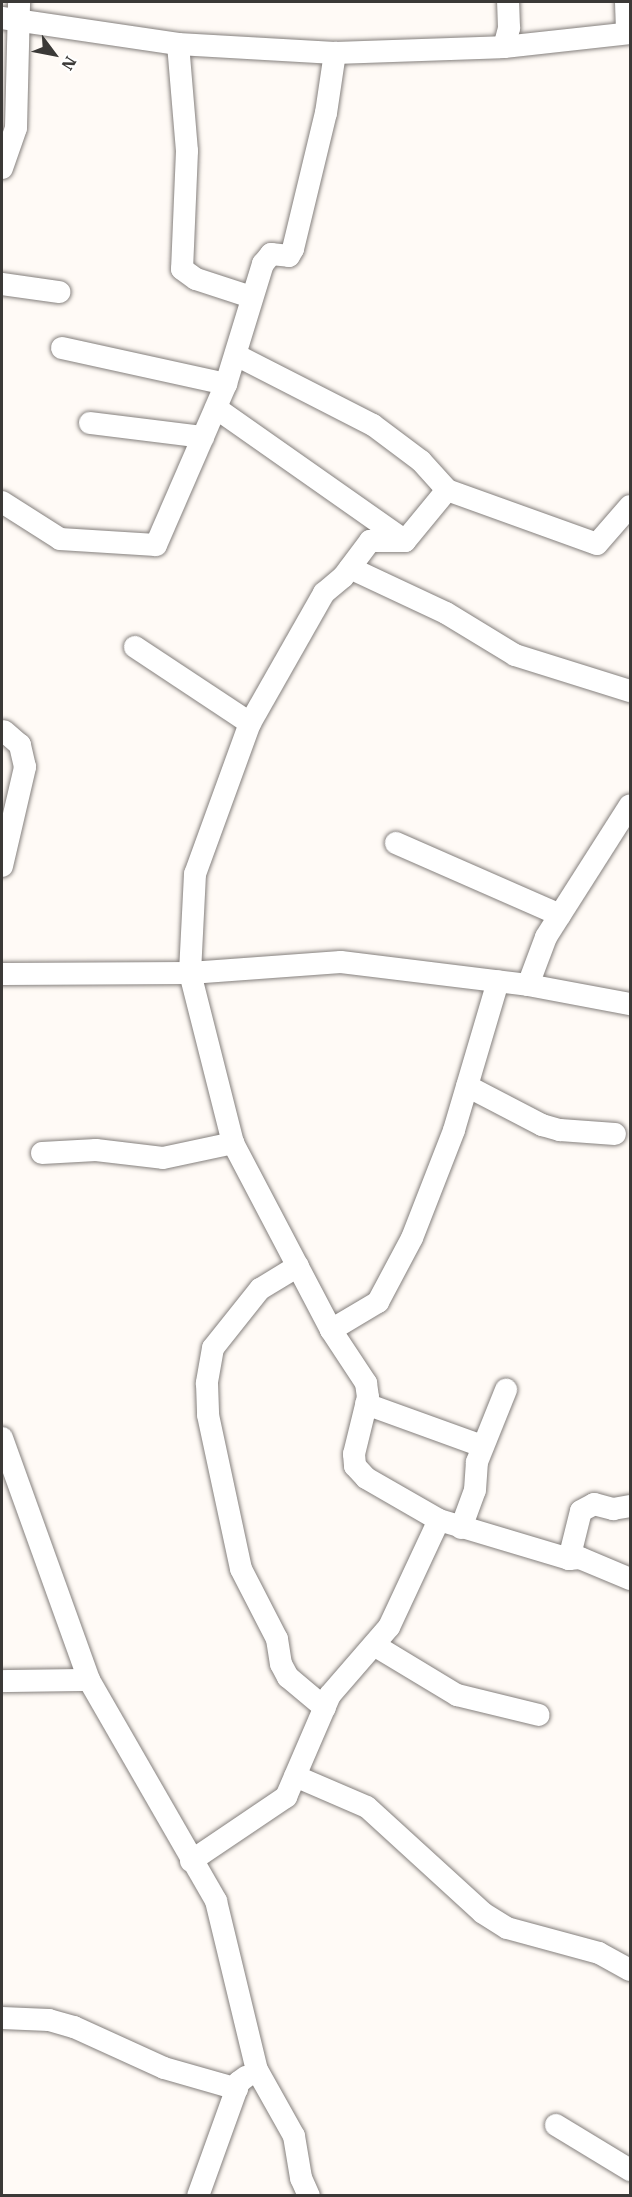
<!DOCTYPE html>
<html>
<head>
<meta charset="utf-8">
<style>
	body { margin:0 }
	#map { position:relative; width:632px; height:2197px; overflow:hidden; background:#fffaf6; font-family:"IBM Plex Serif",serif }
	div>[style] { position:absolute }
	.roads { filter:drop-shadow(0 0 2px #85807d) drop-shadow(0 0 2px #85807d) }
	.minor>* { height:22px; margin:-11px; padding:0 11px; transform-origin:11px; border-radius:11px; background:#fff }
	span { translate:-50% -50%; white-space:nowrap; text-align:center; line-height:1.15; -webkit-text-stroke:4.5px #fff; paint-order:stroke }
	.frame { position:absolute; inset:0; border:3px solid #3b3937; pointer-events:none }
	.north { position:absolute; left:24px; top:24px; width:60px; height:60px; -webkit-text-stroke:4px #fff; paint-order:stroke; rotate:122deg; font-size:16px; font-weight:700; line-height:24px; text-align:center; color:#3b3937 }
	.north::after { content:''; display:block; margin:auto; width:21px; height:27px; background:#3b3937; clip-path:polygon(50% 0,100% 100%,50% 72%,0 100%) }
</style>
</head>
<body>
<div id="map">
	<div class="roads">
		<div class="minor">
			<i style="left:626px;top:2px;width:29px;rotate:88deg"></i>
			<i style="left:2px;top:18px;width:178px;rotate:8.4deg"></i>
			<i style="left:178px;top:44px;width:157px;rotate:3.3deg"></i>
			<i style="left:335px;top:53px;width:169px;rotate:-2deg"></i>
			<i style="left:504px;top:47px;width:127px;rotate:-6.3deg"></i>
			<i style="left:178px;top:44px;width:107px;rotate:85.2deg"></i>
			<i style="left:187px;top:151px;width:118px;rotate:92.4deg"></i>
			<i style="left:182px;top:269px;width:17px;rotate:36deg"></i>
			<i style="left:196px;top:279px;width:58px;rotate:18.1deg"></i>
			<i style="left:504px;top:47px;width:20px;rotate:-75deg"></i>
			<i style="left:509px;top:28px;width:26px;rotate:-92deg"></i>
			<i style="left:2px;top:168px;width:42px;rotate:-70.7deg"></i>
			<i style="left:16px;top:128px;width:126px;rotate:-88.6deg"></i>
			<i style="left:2px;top:284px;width:58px;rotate:8deg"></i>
			<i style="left:62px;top:348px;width:168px;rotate:12.4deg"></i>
			<i style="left:236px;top:355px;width:154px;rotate:27.1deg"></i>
			<i style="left:373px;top:425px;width:60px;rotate:36.9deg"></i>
			<i style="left:421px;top:461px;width:39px;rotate:48deg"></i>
			<i style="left:447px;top:490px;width:159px;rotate:19.8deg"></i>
			<i style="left:597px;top:544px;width:50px;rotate:-49deg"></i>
			<i style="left:216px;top:408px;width:231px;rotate:35.1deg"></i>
			<i style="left:90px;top:423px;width:114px;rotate:7.1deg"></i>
			<i style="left:447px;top:490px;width:66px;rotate:129.5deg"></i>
			<i style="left:405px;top:541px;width:35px;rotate:180deg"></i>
			<i style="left:370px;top:541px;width:45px;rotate:126.9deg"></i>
			<i style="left:343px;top:577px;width:25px;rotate:140deg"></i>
			<i style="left:324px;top:593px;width:150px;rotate:119.6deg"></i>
			<i style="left:250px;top:723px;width:161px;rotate:110deg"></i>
			<i style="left:195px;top:874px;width:99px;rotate:92.9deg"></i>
			<i style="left:190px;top:973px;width:175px;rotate:75.8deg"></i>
			<i style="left:233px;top:1143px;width:211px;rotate:62.3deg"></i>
			<i style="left:331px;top:1330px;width:55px;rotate:-30.8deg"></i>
			<i style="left:378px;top:1302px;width:72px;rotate:-62deg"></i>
			<i style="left:412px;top:1238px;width:116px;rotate:-68.7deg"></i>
			<i style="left:454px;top:1130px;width:155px;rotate:-73.5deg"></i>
			<i style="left:2px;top:502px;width:69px;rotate:32.5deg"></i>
			<i style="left:60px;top:539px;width:96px;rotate:3.6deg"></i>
			<i style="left:156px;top:545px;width:176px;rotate:-66.5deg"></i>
			<i style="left:226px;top:384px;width:126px;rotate:-72.9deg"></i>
			<i style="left:263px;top:264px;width:13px;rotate:-51deg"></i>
			<i style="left:271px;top:254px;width:18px;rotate:6deg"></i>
			<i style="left:289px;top:256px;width:8px;rotate:-60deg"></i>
			<i style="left:293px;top:249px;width:140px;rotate:-76.4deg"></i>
			<i style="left:326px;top:113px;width:61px;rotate:-81.5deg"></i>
			<i style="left:350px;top:568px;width:106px;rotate:25.1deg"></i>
			<i style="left:446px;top:613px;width:81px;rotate:31.3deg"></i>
			<i style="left:515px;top:655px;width:121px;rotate:17.4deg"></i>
			<i style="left:135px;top:647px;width:138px;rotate:33.5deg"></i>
			<i style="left:396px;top:843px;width:179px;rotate:23.7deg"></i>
			<i style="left:2px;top:866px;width:102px;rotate:-76.9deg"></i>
			<i style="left:25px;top:767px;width:23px;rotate:-103deg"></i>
			<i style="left:20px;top:745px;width:21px;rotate:-139deg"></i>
			<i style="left:2px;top:974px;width:188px;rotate:-0.3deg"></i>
			<i style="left:190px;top:973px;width:151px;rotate:-4.2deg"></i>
			<i style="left:341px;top:962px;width:188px;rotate:7deg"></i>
			<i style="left:528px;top:985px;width:104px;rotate:10.6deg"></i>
			<i style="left:528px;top:985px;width:51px;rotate:-69.4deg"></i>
			<i style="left:546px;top:937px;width:156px;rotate:-57.5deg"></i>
			<i style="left:467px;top:1086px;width:85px;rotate:27.5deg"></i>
			<i style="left:542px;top:1125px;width:19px;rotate:16deg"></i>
			<i style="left:560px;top:1130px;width:55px;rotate:4.2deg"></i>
			<i style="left:42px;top:1153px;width:54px;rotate:-3.2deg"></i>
			<i style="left:96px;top:1150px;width:67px;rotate:6.8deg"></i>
			<i style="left:163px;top:1158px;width:72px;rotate:-12.1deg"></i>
			<i style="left:298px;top:1266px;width:44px;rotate:148.8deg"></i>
			<i style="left:260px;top:1289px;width:75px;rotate:128.5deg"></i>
			<i style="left:213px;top:1348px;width:36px;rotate:100deg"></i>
			<i style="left:207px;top:1383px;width:32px;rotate:88deg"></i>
			<i style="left:208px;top:1415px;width:157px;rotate:77.9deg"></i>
			<i style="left:241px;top:1569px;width:79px;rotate:62.8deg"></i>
			<i style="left:277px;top:1639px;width:25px;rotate:81deg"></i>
			<i style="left:281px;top:1664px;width:15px;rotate:62deg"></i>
			<i style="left:288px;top:1677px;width:48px;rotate:40deg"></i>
			<i style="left:331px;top:1330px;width:64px;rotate:56.6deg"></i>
			<i style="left:366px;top:1383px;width:14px;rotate:82deg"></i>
			<i style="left:368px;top:1397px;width:59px;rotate:103.8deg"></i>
			<i style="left:354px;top:1454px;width:12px;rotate:85deg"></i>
			<i style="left:355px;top:1466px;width:16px;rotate:47deg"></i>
			<i style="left:366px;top:1478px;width:84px;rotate:29.9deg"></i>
			<i style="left:439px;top:1520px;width:136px;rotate:16.7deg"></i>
			<i style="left:569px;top:1559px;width:11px;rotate:-5deg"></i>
			<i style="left:580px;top:1558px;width:54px;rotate:22.8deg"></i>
			<i style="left:366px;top:1404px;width:123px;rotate:19.9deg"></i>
			<i style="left:2px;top:1438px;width:257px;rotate:70.2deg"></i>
			<i style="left:89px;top:1680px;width:255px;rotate:60.1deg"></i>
			<i style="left:216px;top:1901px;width:174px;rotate:76.4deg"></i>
			<i style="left:257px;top:2070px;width:76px;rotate:60.7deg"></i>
			<i style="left:294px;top:2136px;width:43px;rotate:80.5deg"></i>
			<i style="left:301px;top:2178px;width:20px;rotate:66deg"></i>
			<i style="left:461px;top:1528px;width:40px;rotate:-69.8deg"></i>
			<i style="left:475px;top:1490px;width:28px;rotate:-86deg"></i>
			<i style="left:477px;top:1462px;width:78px;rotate:-68.1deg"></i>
			<i style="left:569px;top:1559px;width:49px;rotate:-76deg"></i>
			<i style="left:581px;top:1511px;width:15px;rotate:-28deg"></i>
			<i style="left:594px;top:1504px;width:20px;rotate:15deg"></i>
			<i style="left:613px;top:1509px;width:17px;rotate:-10deg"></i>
			<i style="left:374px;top:1645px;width:97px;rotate:31.1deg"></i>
			<i style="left:457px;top:1695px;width:84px;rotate:13.7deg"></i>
			<i style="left:2px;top:1681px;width:87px;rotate:-0.7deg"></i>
			<i style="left:295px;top:1776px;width:78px;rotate:23.3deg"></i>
			<i style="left:367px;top:1807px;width:157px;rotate:42.4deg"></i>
			<i style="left:483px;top:1913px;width:28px;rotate:32deg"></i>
			<i style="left:507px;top:1928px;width:95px;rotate:15.2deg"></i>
			<i style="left:599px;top:1953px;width:35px;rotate:29deg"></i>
			<i style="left:191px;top:1861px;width:115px;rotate:-34deg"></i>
			<i style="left:286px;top:1797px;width:111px;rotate:-66.7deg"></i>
			<i style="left:330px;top:1695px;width:90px;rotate:-49.1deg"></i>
			<i style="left:389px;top:1627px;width:118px;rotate:-65deg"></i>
			<i style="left:2px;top:2018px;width:47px;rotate:2.4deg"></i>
			<i style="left:49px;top:2020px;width:26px;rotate:16deg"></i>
			<i style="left:74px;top:2027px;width:99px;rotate:24.5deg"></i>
			<i style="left:164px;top:2068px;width:76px;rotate:16deg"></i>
			<i style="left:556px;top:2125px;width:87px;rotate:31.3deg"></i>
			<i style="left:198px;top:2196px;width:121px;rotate:-70.2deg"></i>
			<i style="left:239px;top:2082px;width:9px;rotate:-36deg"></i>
		</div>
	</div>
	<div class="frame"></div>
	<div class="north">N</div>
</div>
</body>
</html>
